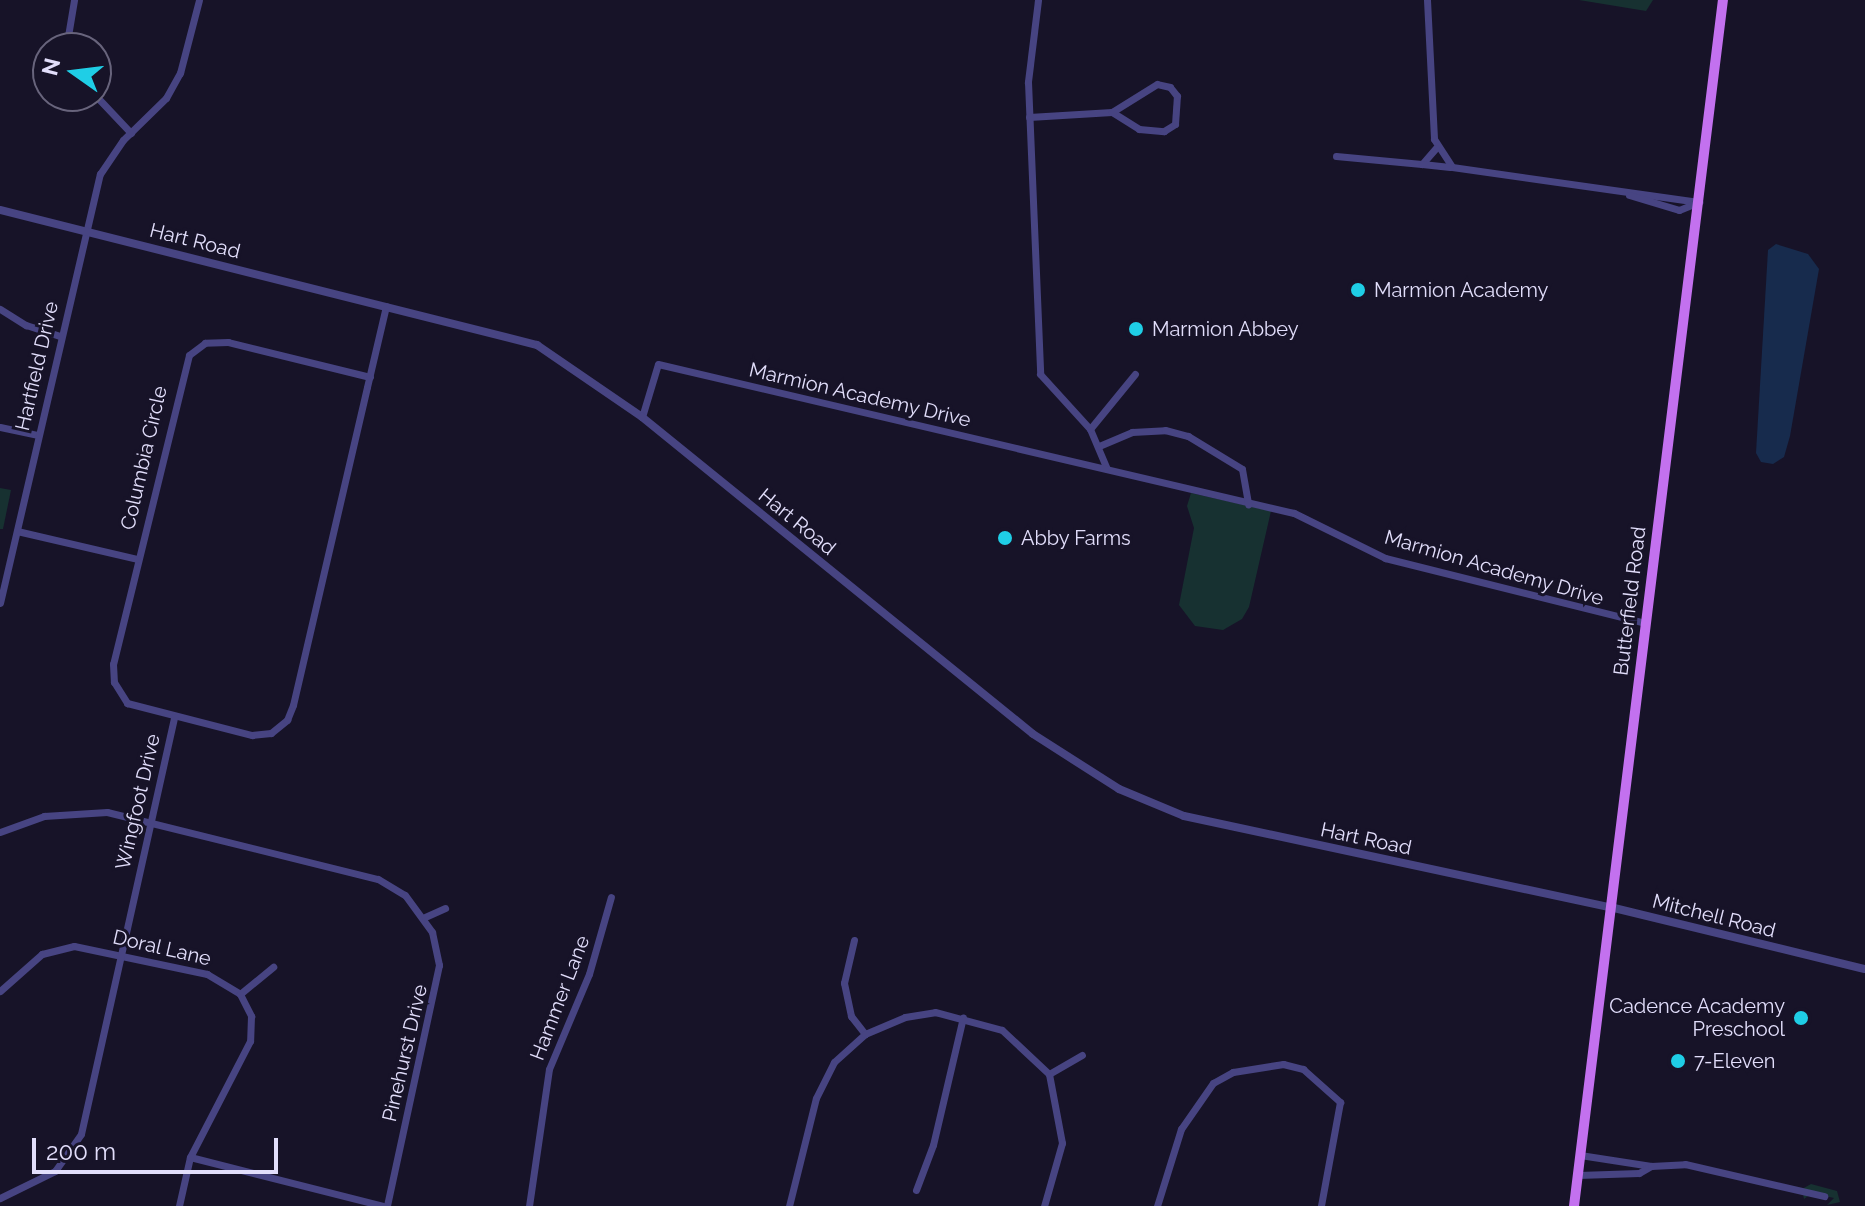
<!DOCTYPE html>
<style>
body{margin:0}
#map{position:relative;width:1865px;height:1206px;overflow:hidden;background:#171328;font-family:Raleway,sans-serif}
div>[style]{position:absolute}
.green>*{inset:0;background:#173131}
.water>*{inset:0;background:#172b4d}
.minor>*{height:7px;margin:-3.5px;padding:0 3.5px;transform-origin:3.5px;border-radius:3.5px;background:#474482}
.tertiary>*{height:8px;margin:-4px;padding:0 4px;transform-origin:4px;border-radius:4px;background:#474482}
.primary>*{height:10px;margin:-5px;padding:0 5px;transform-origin:5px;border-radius:5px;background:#c371ef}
.dots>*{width:22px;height:22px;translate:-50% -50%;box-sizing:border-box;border:4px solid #171328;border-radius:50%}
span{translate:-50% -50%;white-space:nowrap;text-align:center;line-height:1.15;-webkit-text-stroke:6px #171328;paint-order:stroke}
.street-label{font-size:20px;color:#e2defb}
.poi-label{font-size:20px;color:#e2defb}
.left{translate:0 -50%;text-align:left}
.right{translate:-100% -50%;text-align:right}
.north{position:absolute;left:32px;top:32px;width:80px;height:80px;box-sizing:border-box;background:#171328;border:2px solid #68647c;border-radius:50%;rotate:284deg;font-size:22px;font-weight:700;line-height:32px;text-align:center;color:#e2defb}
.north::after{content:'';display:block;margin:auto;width:28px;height:36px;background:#1fcee6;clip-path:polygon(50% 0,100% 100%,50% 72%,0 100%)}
.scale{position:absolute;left:32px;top:1138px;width:246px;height:36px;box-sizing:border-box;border:4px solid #e2defb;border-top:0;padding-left:10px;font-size:24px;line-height:28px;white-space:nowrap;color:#e2defb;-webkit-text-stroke:6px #171328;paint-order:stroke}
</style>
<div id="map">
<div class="green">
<i style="clip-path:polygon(1579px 0,1653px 0,1646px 11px)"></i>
<i style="clip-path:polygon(0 488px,11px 490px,3px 529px,0 529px)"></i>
<i style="clip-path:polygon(1191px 493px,1271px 511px,1249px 607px,1242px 619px,1223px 630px,1195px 626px,1179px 605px,1194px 528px,1187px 506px)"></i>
<i style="clip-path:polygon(1811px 1184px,1837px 1191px,1840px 1202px,1827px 1205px,1834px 1198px,1812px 1193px,1804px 1199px,1802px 1189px)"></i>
</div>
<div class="water">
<i style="clip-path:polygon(1776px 244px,1808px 254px,1819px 269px,1790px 436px,1784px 457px,1773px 464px,1761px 462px,1756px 453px,1768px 250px)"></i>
</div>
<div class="minor">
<i style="left:1038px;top:0;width:83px;rotate:97deg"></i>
<i style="left:1028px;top:82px;width:292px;rotate:87.6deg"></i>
<i style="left:1040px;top:374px;width:74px;rotate:47.7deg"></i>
<i style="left:1090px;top:429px;width:43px;rotate:67deg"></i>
<i style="left:1427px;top:0;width:139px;rotate:87.1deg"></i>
<i style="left:1434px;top:139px;width:33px;rotate:57deg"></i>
<i style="left:1452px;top:167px;width:249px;rotate:8.1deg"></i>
<i style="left:66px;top:48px;width:49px;rotate:-80.5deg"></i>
<i style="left:96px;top:96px;width:51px;rotate:46.6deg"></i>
<i style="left:1029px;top:117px;width:83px;rotate:-3.4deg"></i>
<i style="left:1112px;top:112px;width:32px;rotate:32deg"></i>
<i style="left:1139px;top:129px;width:25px;rotate:5deg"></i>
<i style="left:1164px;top:131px;width:13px;rotate:-32deg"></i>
<i style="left:1175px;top:124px;width:28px;rotate:-86deg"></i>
<i style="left:1177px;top:96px;width:11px;rotate:-128deg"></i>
<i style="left:1170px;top:87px;width:13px;rotate:-167deg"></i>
<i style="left:1157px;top:84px;width:53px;rotate:148.1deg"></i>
<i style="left:1336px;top:156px;width:86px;rotate:5.3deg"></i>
<i style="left:1422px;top:164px;width:21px;rotate:-49deg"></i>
<i style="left:1422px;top:164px;width:28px;rotate:6deg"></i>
<i style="left:1629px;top:195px;width:52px;rotate:16.7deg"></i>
<i style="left:1679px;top:210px;width:22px;rotate:-22deg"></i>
<i style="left:0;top:309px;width:31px;rotate:32deg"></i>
<i style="left:26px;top:325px;width:36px;rotate:18deg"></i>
<i style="left:370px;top:377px;width:146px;rotate:-166.2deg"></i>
<i style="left:228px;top:342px;width:23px;rotate:178deg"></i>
<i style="left:205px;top:343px;width:20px;rotate:143deg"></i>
<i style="left:189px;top:355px;width:318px;rotate:103.8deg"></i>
<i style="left:113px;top:664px;width:18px;rotate:87deg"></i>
<i style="left:114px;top:682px;width:25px;rotate:58deg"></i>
<i style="left:127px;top:703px;width:129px;rotate:14.4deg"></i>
<i style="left:252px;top:735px;width:19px;rotate:-6deg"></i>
<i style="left:271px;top:733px;width:21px;rotate:-39deg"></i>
<i style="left:287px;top:720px;width:16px;rotate:-68deg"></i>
<i style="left:293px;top:705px;width:326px;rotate:-76.9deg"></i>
<i style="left:367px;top:387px;width:83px;rotate:-76.8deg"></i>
<i style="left:642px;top:417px;width:55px;rotate:-73.2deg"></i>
<i style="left:658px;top:364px;width:653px;rotate:13.19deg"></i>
<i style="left:1294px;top:513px;width:102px;rotate:26.3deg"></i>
<i style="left:1385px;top:558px;width:269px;rotate:14deg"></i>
<i style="left:0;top:427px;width:39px;rotate:12deg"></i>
<i style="left:1090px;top:429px;width:71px;rotate:-50.7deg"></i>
<i style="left:1099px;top:446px;width:36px;rotate:-23deg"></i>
<i style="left:1132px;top:432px;width:33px;rotate:-3deg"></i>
<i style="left:1165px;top:430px;width:24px;rotate:15deg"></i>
<i style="left:1188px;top:436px;width:63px;rotate:31.4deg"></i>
<i style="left:1242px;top:469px;width:36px;rotate:80deg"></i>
<i style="left:17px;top:531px;width:123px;rotate:13.1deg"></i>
<i style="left:0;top:603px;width:441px;rotate:-76.9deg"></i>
<i style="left:100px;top:174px;width:41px;rotate:-55.9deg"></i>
<i style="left:123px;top:140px;width:60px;rotate:-44.3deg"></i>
<i style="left:166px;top:98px;width:29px;rotate:-61deg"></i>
<i style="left:180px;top:73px;width:75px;rotate:-75.4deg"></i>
<i style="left:0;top:832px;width:47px;rotate:-20deg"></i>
<i style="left:44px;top:816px;width:63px;rotate:-3.6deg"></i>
<i style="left:107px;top:812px;width:279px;rotate:13.9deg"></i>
<i style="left:378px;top:879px;width:31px;rotate:31deg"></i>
<i style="left:405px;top:895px;width:46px;rotate:53.9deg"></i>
<i style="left:432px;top:932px;width:34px;rotate:78deg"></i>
<i style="left:439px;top:965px;width:247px;rotate:102.2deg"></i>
<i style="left:425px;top:917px;width:22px;rotate:-24deg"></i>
<i style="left:854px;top:940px;width:44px;rotate:103.1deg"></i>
<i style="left:844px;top:983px;width:34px;rotate:78deg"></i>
<i style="left:851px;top:1016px;width:23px;rotate:52deg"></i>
<i style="left:0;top:991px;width:56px;rotate:-41.4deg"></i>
<i style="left:42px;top:954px;width:33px;rotate:-14deg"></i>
<i style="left:74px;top:946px;width:136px;rotate:11.9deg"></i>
<i style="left:207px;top:974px;width:39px;rotate:31deg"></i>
<i style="left:240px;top:994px;width:25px;rotate:63deg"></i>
<i style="left:251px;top:1016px;width:25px;rotate:92deg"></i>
<i style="left:250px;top:1041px;width:131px;rotate:117.3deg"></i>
<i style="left:190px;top:1157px;width:50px;rotate:102.7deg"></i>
<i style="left:240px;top:994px;width:43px;rotate:-39.3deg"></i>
<i style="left:1049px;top:1074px;width:38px;rotate:-30deg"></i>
<i style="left:1580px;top:1155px;width:72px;rotate:8.8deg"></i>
<i style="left:190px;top:1157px;width:199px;rotate:14.2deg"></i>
<i style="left:1578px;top:1175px;width:61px;rotate:-1.9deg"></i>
<i style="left:1639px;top:1173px;width:14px;rotate:-30deg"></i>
<i style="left:1651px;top:1166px;width:34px;rotate:-3deg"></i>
<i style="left:1685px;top:1164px;width:143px;rotate:13deg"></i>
<i style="left:916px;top:1190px;width:48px;rotate:-69.3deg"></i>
<i style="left:933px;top:1145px;width:131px;rotate:-76.8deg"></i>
<i style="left:0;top:1198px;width:61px;rotate:-26.1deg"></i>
<i style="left:55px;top:1171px;width:45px;rotate:-54.9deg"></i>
<i style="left:81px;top:1134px;width:427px;rotate:-77.4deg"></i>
<i style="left:529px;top:1206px;width:138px;rotate:-81.7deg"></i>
<i style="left:549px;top:1069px;width:103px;rotate:-67.2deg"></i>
<i style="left:589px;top:974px;width:80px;rotate:-74.1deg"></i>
<i style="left:789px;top:1206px;width:111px;rotate:-76deg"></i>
<i style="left:816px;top:1098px;width:40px;rotate:-63.4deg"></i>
<i style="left:834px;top:1062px;width:42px;rotate:-42.1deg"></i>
<i style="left:865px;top:1034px;width:43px;rotate:-23deg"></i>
<i style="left:905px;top:1017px;width:30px;rotate:-9deg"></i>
<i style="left:935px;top:1012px;width:69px;rotate:15deg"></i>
<i style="left:1002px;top:1030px;width:64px;rotate:43.1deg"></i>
<i style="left:1049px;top:1074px;width:70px;rotate:79.3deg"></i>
<i style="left:1062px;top:1143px;width:66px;rotate:105.9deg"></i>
<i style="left:1157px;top:1206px;width:81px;rotate:-72.7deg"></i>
<i style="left:1181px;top:1129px;width:56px;rotate:-55.2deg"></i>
<i style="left:1213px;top:1083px;width:23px;rotate:-29deg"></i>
<i style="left:1233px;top:1072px;width:51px;rotate:-9.1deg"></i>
<i style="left:1283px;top:1064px;width:21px;rotate:14deg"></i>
<i style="left:1303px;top:1069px;width:50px;rotate:41.7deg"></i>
<i style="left:1340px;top:1102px;width:106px;rotate:100.4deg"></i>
</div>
<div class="tertiary">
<i style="left:0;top:210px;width:554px;rotate:14.11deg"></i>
<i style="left:537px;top:345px;width:127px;rotate:34.4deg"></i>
<i style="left:642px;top:417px;width:503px;rotate:39.03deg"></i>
<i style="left:1033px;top:734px;width:102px;rotate:32.6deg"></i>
<i style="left:1119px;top:789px;width:70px;rotate:22.6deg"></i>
<i style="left:1184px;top:816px;width:436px;rotate:12.1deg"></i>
<i style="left:1610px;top:907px;width:262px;rotate:13.7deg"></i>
</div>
<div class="primary">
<i style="left:1574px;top:1206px;width:1215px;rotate:-82.96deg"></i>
</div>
<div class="dots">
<i style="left:1358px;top:290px;background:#1fcee6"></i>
<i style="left:1136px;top:329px;background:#1fcee6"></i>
<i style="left:1005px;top:538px;background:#1fcee6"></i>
<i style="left:1801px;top:1018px;background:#1fcee6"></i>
<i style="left:1678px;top:1061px;background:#1fcee6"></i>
</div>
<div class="street-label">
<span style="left:195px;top:241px;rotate:14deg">Hart Road</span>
<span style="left:37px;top:366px;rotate:-77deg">Hartfield Drive</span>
<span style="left:860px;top:395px;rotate:13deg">Marmion Academy Drive</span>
<span style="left:144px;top:458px;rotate:-77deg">Columbia Circle</span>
<span style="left:797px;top:522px;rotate:39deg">Hart Road</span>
<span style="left:1494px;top:568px;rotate:16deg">Marmion Academy Drive</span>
<span style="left:1630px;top:601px;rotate:-83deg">Butterfield Road</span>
<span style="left:138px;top:802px;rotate:-77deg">Wingfoot Drive</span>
<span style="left:1366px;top:839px;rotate:12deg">Hart Road</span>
<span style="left:1714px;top:916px;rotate:14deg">Mitchell Road</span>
<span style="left:162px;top:948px;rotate:13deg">Doral Lane</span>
<span style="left:560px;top:998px;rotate:-69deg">Hammer Lane</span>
<span style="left:405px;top:1053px;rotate:-77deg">Pinehurst Drive</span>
</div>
<div class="poi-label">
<span class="left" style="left:1374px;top:290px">Marmion Academy</span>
<span class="left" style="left:1152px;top:329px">Marmion Abbey</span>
<span class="left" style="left:1021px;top:538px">Abby Farms</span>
<span class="right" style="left:1785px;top:1018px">Cadence Academy<br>Preschool</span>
<span class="left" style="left:1694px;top:1061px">7-Eleven</span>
</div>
<div class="north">N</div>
<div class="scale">200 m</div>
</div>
